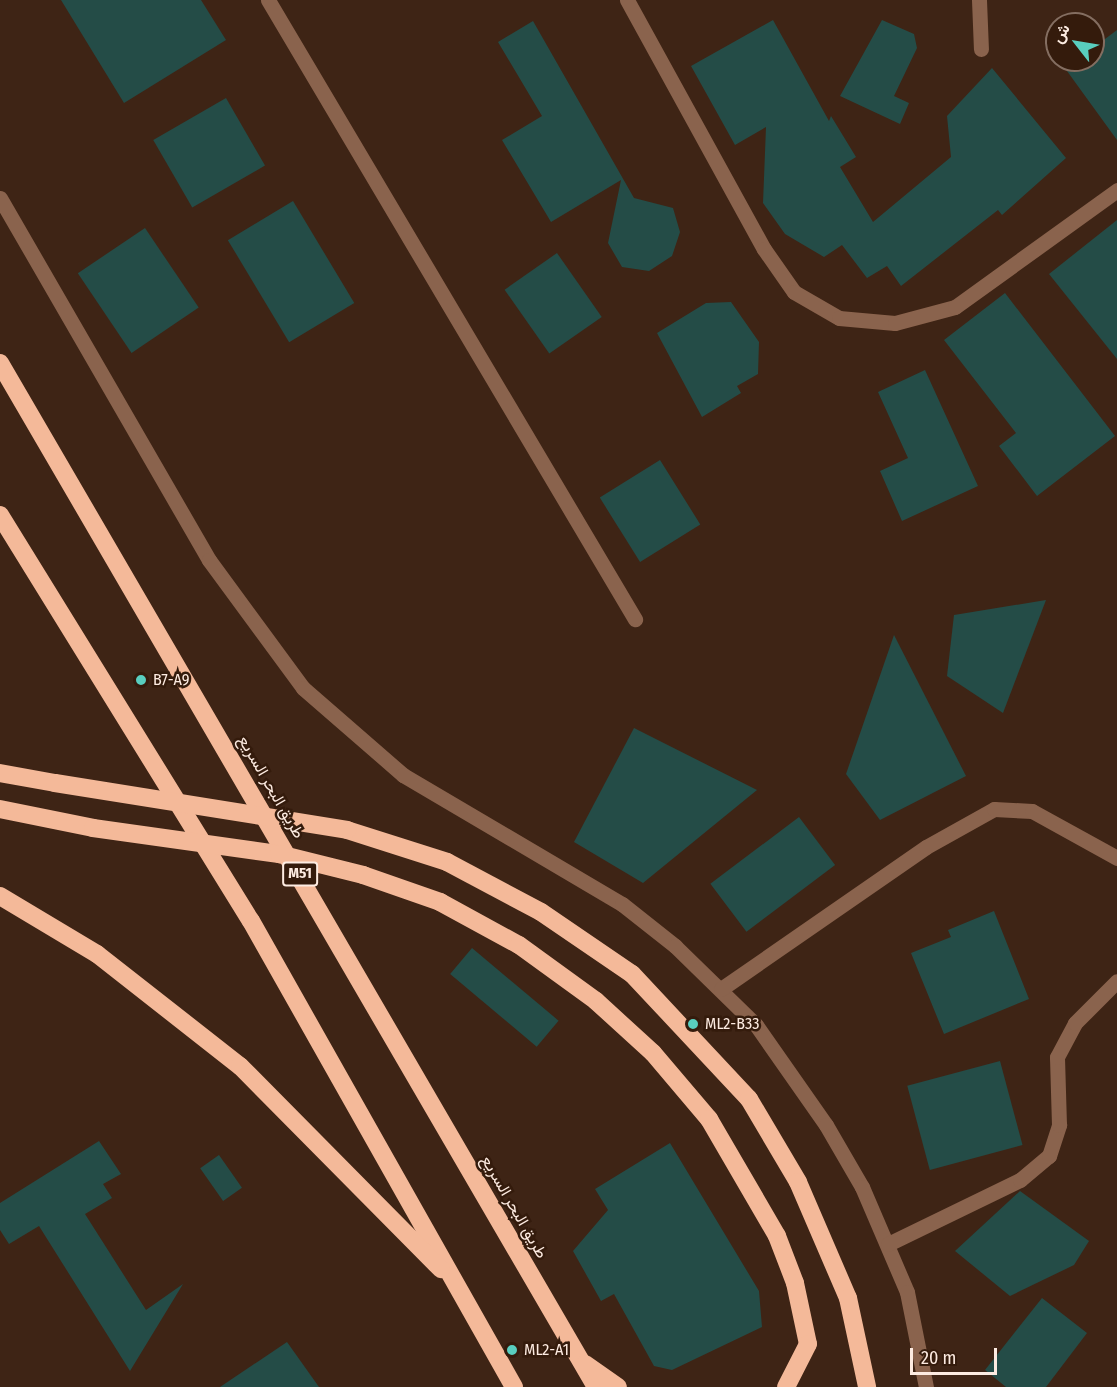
<!DOCTYPE html>
<meta charset="utf-8">
<style>
body{margin:0}
#map{position:relative;width:1117px;height:1387px;overflow:hidden;background:#3e2415;font-family:"Fira Sans Condensed",Vazirmatn,sans-serif}
div>[style]{position:absolute}
.building>*{inset:0;background:#244c47;transform-origin:0 0}
.minor>*{height:15px;margin:-7.5px;padding:0 7.5px;transform-origin:7.5px;border-radius:7.5px;background:#8a634d}
.highway>*{height:18px;margin:-9px;padding:0 9px;transform-origin:9px;border-radius:9px;background:#f4b999}
.highway-bridge>*{height:18px;margin:-9px;padding:0 9px;transform-origin:9px;border-radius:9px;background:#f4b999}
.dots>*{width:16px;height:16px;translate:-50% -50%;box-sizing:border-box;border:3px solid #341b0c;border-radius:50%}
span{translate:-50% -50%;white-space:nowrap;text-align:center;line-height:1.15;-webkit-text-stroke:5px #341b0c;paint-order:stroke}
.shield-label span{padding:2px 4px;background:#341b0c;border:2px solid;border-radius:4px;-webkit-text-stroke-width:0}
.shield-label{font-size:15px;color:#fdebe1;font-weight:700}
.poi-label{font-size:16px;color:#fdebe1}
.left{translate:0 -50%;text-align:left}
.street-label{font-size:16px;color:#fdebe1}
.north{position:absolute;left:1045px;top:12px;width:60px;height:60px;box-sizing:border-box;background:#341b0c;border:2px solid #846e61;border-radius:50%;rotate:301deg;font-size:16px;font-weight:700;line-height:24px;text-align:center;color:#fdebe1}
.north::after{content:'';display:block;margin:auto;width:21px;height:27px;background:#59cebf;clip-path:polygon(50% 0,100% 100%,50% 72%,0 100%)}
.scale{position:absolute;left:910px;top:1348px;width:87px;height:27px;box-sizing:border-box;border:3px solid #fdebe1;border-top:0;padding-left:8px;font-size:18px;line-height:21px;white-space:nowrap;color:#fdebe1;-webkit-text-stroke:4px #341b0c;paint-order:stroke}
</style>
<div id="map">
<div class="building">
<i style="clip-path:polygon(61px 0,201px 0,226px 40px,124px 103px)"></i>
<i style="clip-path:polygon(773px 20px,829px 121px,831px 116px,856px 157px,840px 167px,873px 222px,951px 157px,947px 116px,992px 68px,1066px 158px,1002px 215px,998px 210px,901px 286px,887px 266px,867px 278px,842px 245px,824px 257px,785px 234px,763px 203px,766px 127px,735px 145px,691px 66px)"></i>
<i style="clip-path:polygon(882px 20px,914px 34px,917px 48px,894px 96px,909px 103px,900px 124px,840px 96px)"></i>
<i style="clip-path:polygon(533px 21px,634px 198px,673px 208px,680px 232px,672px 256px,649px 271px,622px 267px,608px 243px,621px 180px,551px 222px,502px 140px,542px 116px,498px 42px)"></i>
<i style="clip-path:polygon(1117px 30px,1117px 140px,1059px 60px,1093px 60px,1093px 48px)"></i>
<i style="left:226px;top:98px;width:78px;height:84px;rotate:60deg"></i>
<i style="left:293px;top:201px;width:119px;height:76px;rotate:59deg"></i>
<i style="clip-path:polygon(1117px 220px,1117px 359px,1049px 274px)"></i>
<i style="left:145px;top:228px;width:96px;height:81px;rotate:56deg"></i>
<i style="left:557px;top:253px;width:78px;height:64px;rotate:55deg"></i>
<i style="clip-path:polygon(1005px 293px,1115px 436px,1037px 496px,999px 446px,1016px 433px,944px 340px)"></i>
<i style="clip-path:polygon(731px 302px,759px 342px,758px 374px,737px 386px,741px 393px,702px 417px,657px 333px,706px 303px)"></i>
<i style="clip-path:polygon(925px 370px,978px 486px,902px 521px,880px 471px,908px 458px,878px 392px)"></i>
<i style="left:660px;top:460px;width:76px;height:71px;rotate:58deg"></i>
<i style="clip-path:polygon(1046px 600px,1003px 713px,947px 676px,954px 615px)"></i>
<i style="clip-path:polygon(894px 635px,966px 776px,880px 820px,846px 774px)"></i>
<i style="clip-path:polygon(634px 728px,757px 790px,643px 883px,574px 842px)"></i>
<i style="left:799px;top:817px;width:60px;height:111px;rotate:53deg"></i>
<i style="clip-path:polygon(994px 911px,1029px 999px,944px 1034px,911px 953px,951px 937px,948px 930px)"></i>
<i style="left:472px;top:948px;width:113px;height:34px;rotate:40deg"></i>
<i style="left:1000px;top:1061px;width:87px;height:96px;rotate:75deg"></i>
<i style="clip-path:polygon(99px 1141px,121px 1174px,103px 1184px,112px 1198px,85px 1214px,146px 1310px,183px 1284px,130px 1371px,39px 1226px,9px 1244px,0 1230px,0 1203px)"></i>
<i style="clip-path:polygon(670px 1143px,759px 1291px,762px 1327px,672px 1370px,654px 1366px,614px 1294px,601px 1301px,573px 1251px,608px 1210px,595px 1189px)"></i>
<i style="left:219px;top:1155px;width:40px;height:23px;rotate:55deg"></i>
<i style="clip-path:polygon(1020px 1191px,1089px 1241px,1074px 1265px,1010px 1296px,955px 1251px)"></i>
<i style="clip-path:polygon(1042px 1298px,1087px 1333px,1046px 1387px,1006px 1387px,985px 1370px)"></i>
<i style="clip-path:polygon(287px 1342px,319px 1387px,220px 1387px)"></i>
</div>
<div class="minor">
<i style="left:268px;top:0;width:720px;rotate:59.34deg"></i>
<i style="left:627px;top:0;width:284px;rotate:61.2deg"></i>
<i style="left:764px;top:249px;width:52px;rotate:55.1deg"></i>
<i style="left:794px;top:292px;width:52px;rotate:30deg"></i>
<i style="left:839px;top:318px;width:56px;rotate:5.1deg"></i>
<i style="left:895px;top:323px;width:62px;rotate:-14.9deg"></i>
<i style="left:955px;top:307px;width:200px;rotate:-35.8deg"></i>
<i style="left:979px;top:0;width:49px;rotate:87.7deg"></i>
<i style="left:0;top:198px;width:418px;rotate:60deg"></i>
<i style="left:209px;top:560px;width:159px;rotate:53.7deg"></i>
<i style="left:303px;top:688px;width:133px;rotate:41deg"></i>
<i style="left:403px;top:775px;width:254px;rotate:30.5deg"></i>
<i style="left:622px;top:904px;width:68px;rotate:38.4deg"></i>
<i style="left:675px;top:946px;width:113px;rotate:44.3deg"></i>
<i style="left:756px;top:1025px;width:122px;rotate:55deg"></i>
<i style="left:826px;top:1125px;width:72px;rotate:59.9deg"></i>
<i style="left:862px;top:1187px;width:114px;rotate:66.8deg"></i>
<i style="left:907px;top:1292px;width:97px;rotate:78.7deg"></i>
<i style="left:721px;top:989px;width:249px;rotate:-34.7deg"></i>
<i style="left:926px;top:847px;width:78px;rotate:-29.2deg"></i>
<i style="left:994px;top:809px;width:38px;rotate:3deg"></i>
<i style="left:1032px;top:811px;width:97px;rotate:28.9deg"></i>
<i style="left:888px;top:1244px;width:147px;rotate:-25.9deg"></i>
<i style="left:1020px;top:1180px;width:38px;rotate:-40deg"></i>
<i style="left:1049px;top:1156px;width:33px;rotate:-72deg"></i>
<i style="left:1059px;top:1125px;width:68px;rotate:-91.7deg"></i>
<i style="left:1057px;top:1057px;width:38px;rotate:-62deg"></i>
<i style="left:1075px;top:1023px;width:59px;rotate:-45deg"></i>
</div>
<div class="highway">
<i style="left:0;top:363px;width:1185px;rotate:59.8deg"></i>
<i style="left:0;top:515px;width:477px;rotate:58.3deg"></i>
<i style="left:251px;top:921px;width:535px;rotate:60.56deg"></i>
<i style="left:0;top:773px;width:56px;rotate:10.3deg"></i>
<i style="left:0;top:809px;width:95px;rotate:11.5deg"></i>
<i style="left:347px;top:830px;width:105px;rotate:17.7deg"></i>
<i style="left:447px;top:862px;width:106px;rotate:28deg"></i>
<i style="left:541px;top:912px;width:110px;rotate:34.3deg"></i>
<i style="left:632px;top:974px;width:171px;rotate:46.9deg"></i>
<i style="left:749px;top:1099px;width:96px;rotate:59.4deg"></i>
<i style="left:798px;top:1182px;width:126px;rotate:66.7deg"></i>
<i style="left:848px;top:1298px;width:91px;rotate:77.9deg"></i>
<i style="left:363px;top:875px;width:82px;rotate:19.3deg"></i>
<i style="left:440px;top:902px;width:90px;rotate:28.6deg"></i>
<i style="left:519px;top:945px;width:95px;rotate:36deg"></i>
<i style="left:596px;top:1001px;width:77px;rotate:42.4deg"></i>
<i style="left:653px;top:1053px;width:87px;rotate:49.7deg"></i>
<i style="left:709px;top:1119px;width:135px;rotate:59.8deg"></i>
<i style="left:777px;top:1236px;width:50px;rotate:69deg"></i>
<i style="left:795px;top:1283px;width:62px;rotate:78deg"></i>
<i style="left:808px;top:1344px;width:48px;rotate:117.1deg"></i>
<i style="left:0;top:896px;width:113px;rotate:30.9deg"></i>
<i style="left:97px;top:954px;width:182px;rotate:38.1deg"></i>
<i style="left:240px;top:1066px;width:286px;rotate:45.3deg"></i>
<i style="left:585px;top:1364px;width:40px;rotate:34.9deg"></i>
</div>
<div class="highway-bridge">
<i style="left:55px;top:783px;width:296px;rotate:9.1deg"></i>
<i style="left:93px;top:828px;width:188px;rotate:8deg"></i>
<i style="left:279px;top:854px;width:87px;rotate:14deg"></i>
</div>
<div class="dots">
<i style="left:141px;top:680px;background:#59cebf"></i>
<i style="left:693px;top:1024px;background:#59cebf"></i>
<i style="left:512px;top:1350px;background:#59cebf"></i>
</div>
<div class="shield-label">
<span style="left:300px;top:874px">M51</span>
</div>
<div class="poi-label">
<span class="left" style="left:153px;top:680px">B7-A9</span>
<span class="left" style="left:705px;top:1024px">ML2-B33</span>
<span class="left" style="left:524px;top:1350px">ML2-A1</span>
</div>
<div class="street-label">
<span style="left:271px;top:787px;rotate:60deg">طريق البحر السريع</span>
<span style="left:514px;top:1207px;rotate:60deg">طريق البحر السريع</span>
</div>
<div class="north">ش</div>
<div class="scale">20 m</div>
</div>
